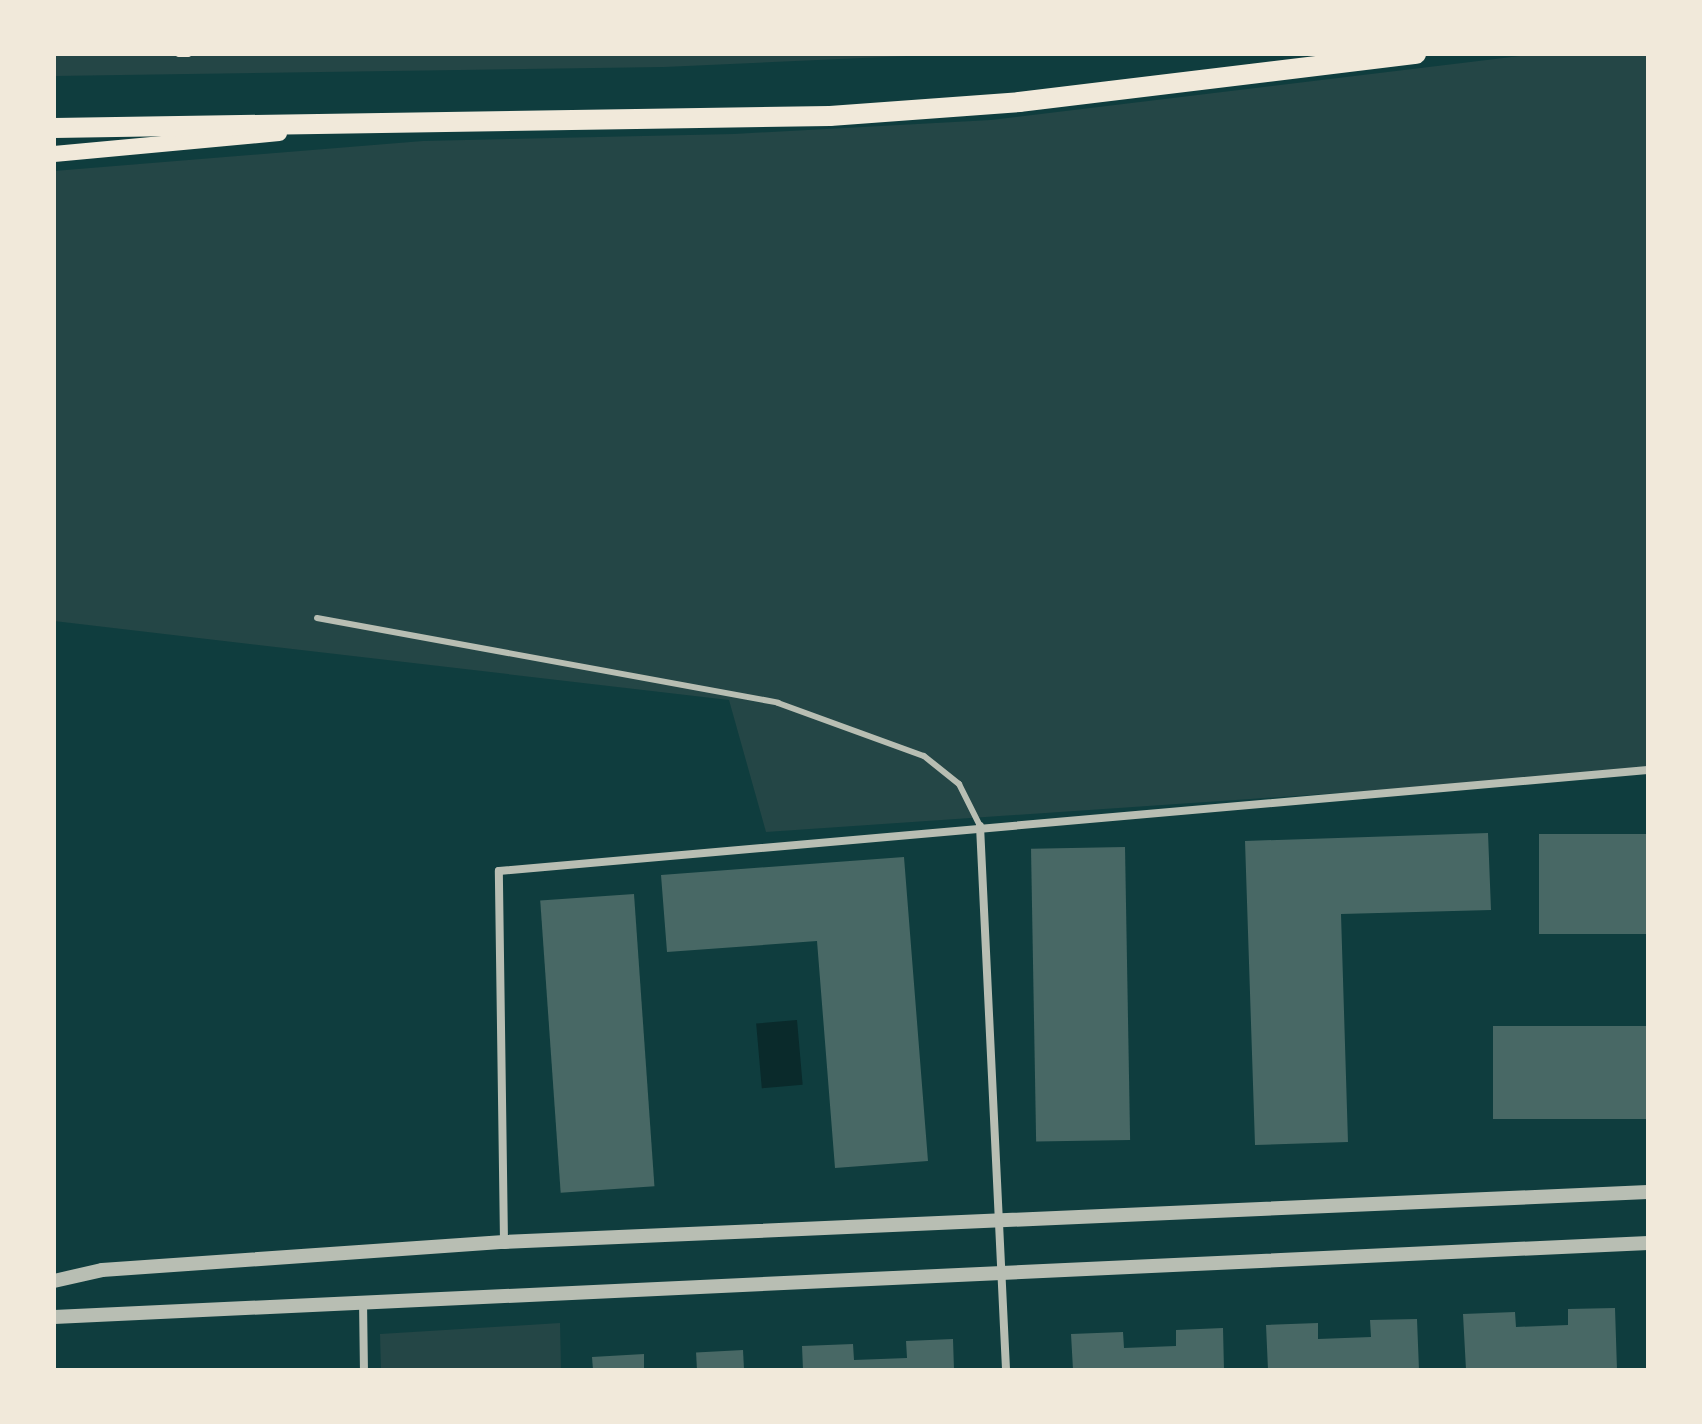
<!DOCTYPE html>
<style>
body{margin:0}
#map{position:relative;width:1702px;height:1424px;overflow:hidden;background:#0f3d3e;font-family:Manrope,sans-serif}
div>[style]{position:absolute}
.green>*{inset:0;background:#244646}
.water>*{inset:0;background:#0a2a2b;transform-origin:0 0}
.building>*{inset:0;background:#486865;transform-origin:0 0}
.path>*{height:5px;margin:-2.5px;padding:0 2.5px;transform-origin:2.5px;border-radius:2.5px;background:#f1e9da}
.service>*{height:6px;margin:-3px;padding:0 3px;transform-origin:3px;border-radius:3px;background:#b8beb3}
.minor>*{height:8px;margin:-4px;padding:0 4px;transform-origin:4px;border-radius:4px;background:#b8beb3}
.tertiary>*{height:14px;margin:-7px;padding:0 7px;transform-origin:7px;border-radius:7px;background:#b8beb3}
.secondary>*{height:16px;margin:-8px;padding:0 8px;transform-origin:8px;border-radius:8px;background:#f1e9da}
.primary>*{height:20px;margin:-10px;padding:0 10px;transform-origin:10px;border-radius:10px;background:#f1e9da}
span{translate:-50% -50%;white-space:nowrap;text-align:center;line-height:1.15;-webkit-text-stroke:6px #f1e9da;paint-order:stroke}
.frame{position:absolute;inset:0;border:56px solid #f1e9da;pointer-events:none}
</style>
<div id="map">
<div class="green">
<i style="clip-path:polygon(54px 54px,952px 54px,664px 67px,54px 76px)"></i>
<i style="clip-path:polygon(1537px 54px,1648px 54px,1648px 772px,766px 832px,729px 700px,54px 621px,54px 171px,423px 141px,734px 134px,991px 120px)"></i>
<i style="clip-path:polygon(560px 1323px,561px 1370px,381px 1370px,380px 1334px)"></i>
</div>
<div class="water">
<i style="left:797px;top:1020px;width:65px;height:41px;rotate:85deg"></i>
</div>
<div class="building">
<i style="clip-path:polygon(1488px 833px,1491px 910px,1341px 914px,1348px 1142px,1255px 1145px,1245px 841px)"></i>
<i style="left:1648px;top:834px;width:100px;height:109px;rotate:90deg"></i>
<i style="left:1125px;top:847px;width:293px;height:94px;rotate:89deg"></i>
<i style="clip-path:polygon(904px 857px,928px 1161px,835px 1168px,817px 941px,667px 952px,661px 875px)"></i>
<i style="left:634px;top:894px;width:293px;height:94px;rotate:86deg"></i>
<i style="left:1648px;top:1026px;width:93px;height:155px;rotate:90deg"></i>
<i style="clip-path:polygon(1615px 1308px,1617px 1370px,1466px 1370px,1463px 1314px,1515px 1312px,1516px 1327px,1568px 1325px,1568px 1309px)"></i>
<i style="clip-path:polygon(1417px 1319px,1419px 1370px,1268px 1370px,1266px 1325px,1318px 1323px,1318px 1339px,1371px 1337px,1370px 1320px)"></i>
<i style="clip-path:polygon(1223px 1328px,1224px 1370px,1073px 1370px,1071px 1334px,1123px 1332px,1124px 1348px,1176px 1346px,1176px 1330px)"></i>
<i style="clip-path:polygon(953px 1339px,954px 1370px,803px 1370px,802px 1346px,853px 1344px,854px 1360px,907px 1358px,906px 1341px)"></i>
<i style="left:743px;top:1350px;width:20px;height:47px;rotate:87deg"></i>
<i style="clip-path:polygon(644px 1354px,644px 1370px,593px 1370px,592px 1357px)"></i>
</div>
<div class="path">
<i style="left:178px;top:54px;width:10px"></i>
</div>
<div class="service">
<i style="left:317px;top:618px;width:469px;rotate:10.4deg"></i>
<i style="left:778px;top:703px;width:155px;rotate:20deg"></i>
<i style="left:924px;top:756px;width:45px;rotate:38.7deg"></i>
<i style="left:959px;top:784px;width:47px;rotate:63.4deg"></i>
</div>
<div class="minor">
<i style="left:980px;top:826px;width:545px;rotate:87.26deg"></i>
<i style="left:504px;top:1242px;width:371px;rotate:-90.8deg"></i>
<i style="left:499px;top:871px;width:1153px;rotate:-5.02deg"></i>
<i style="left:363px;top:1301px;width:69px;rotate:89.2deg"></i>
</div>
<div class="tertiary">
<i style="left:54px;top:1281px;width:49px;rotate:-12.9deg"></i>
<i style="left:102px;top:1270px;width:403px;rotate:-4deg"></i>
<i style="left:504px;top:1242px;width:1145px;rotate:-2.5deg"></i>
<i style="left:54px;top:1317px;width:1596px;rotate:-2.66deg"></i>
</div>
<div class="secondary">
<i style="left:54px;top:154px;width:226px;rotate:-5.3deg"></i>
</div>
<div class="primary">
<i style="left:54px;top:128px;width:776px;rotate:-0.89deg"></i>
<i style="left:830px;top:116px;width:190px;rotate:-4.2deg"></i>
<i style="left:1019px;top:102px;width:400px;rotate:-6.9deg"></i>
</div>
<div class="frame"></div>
</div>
